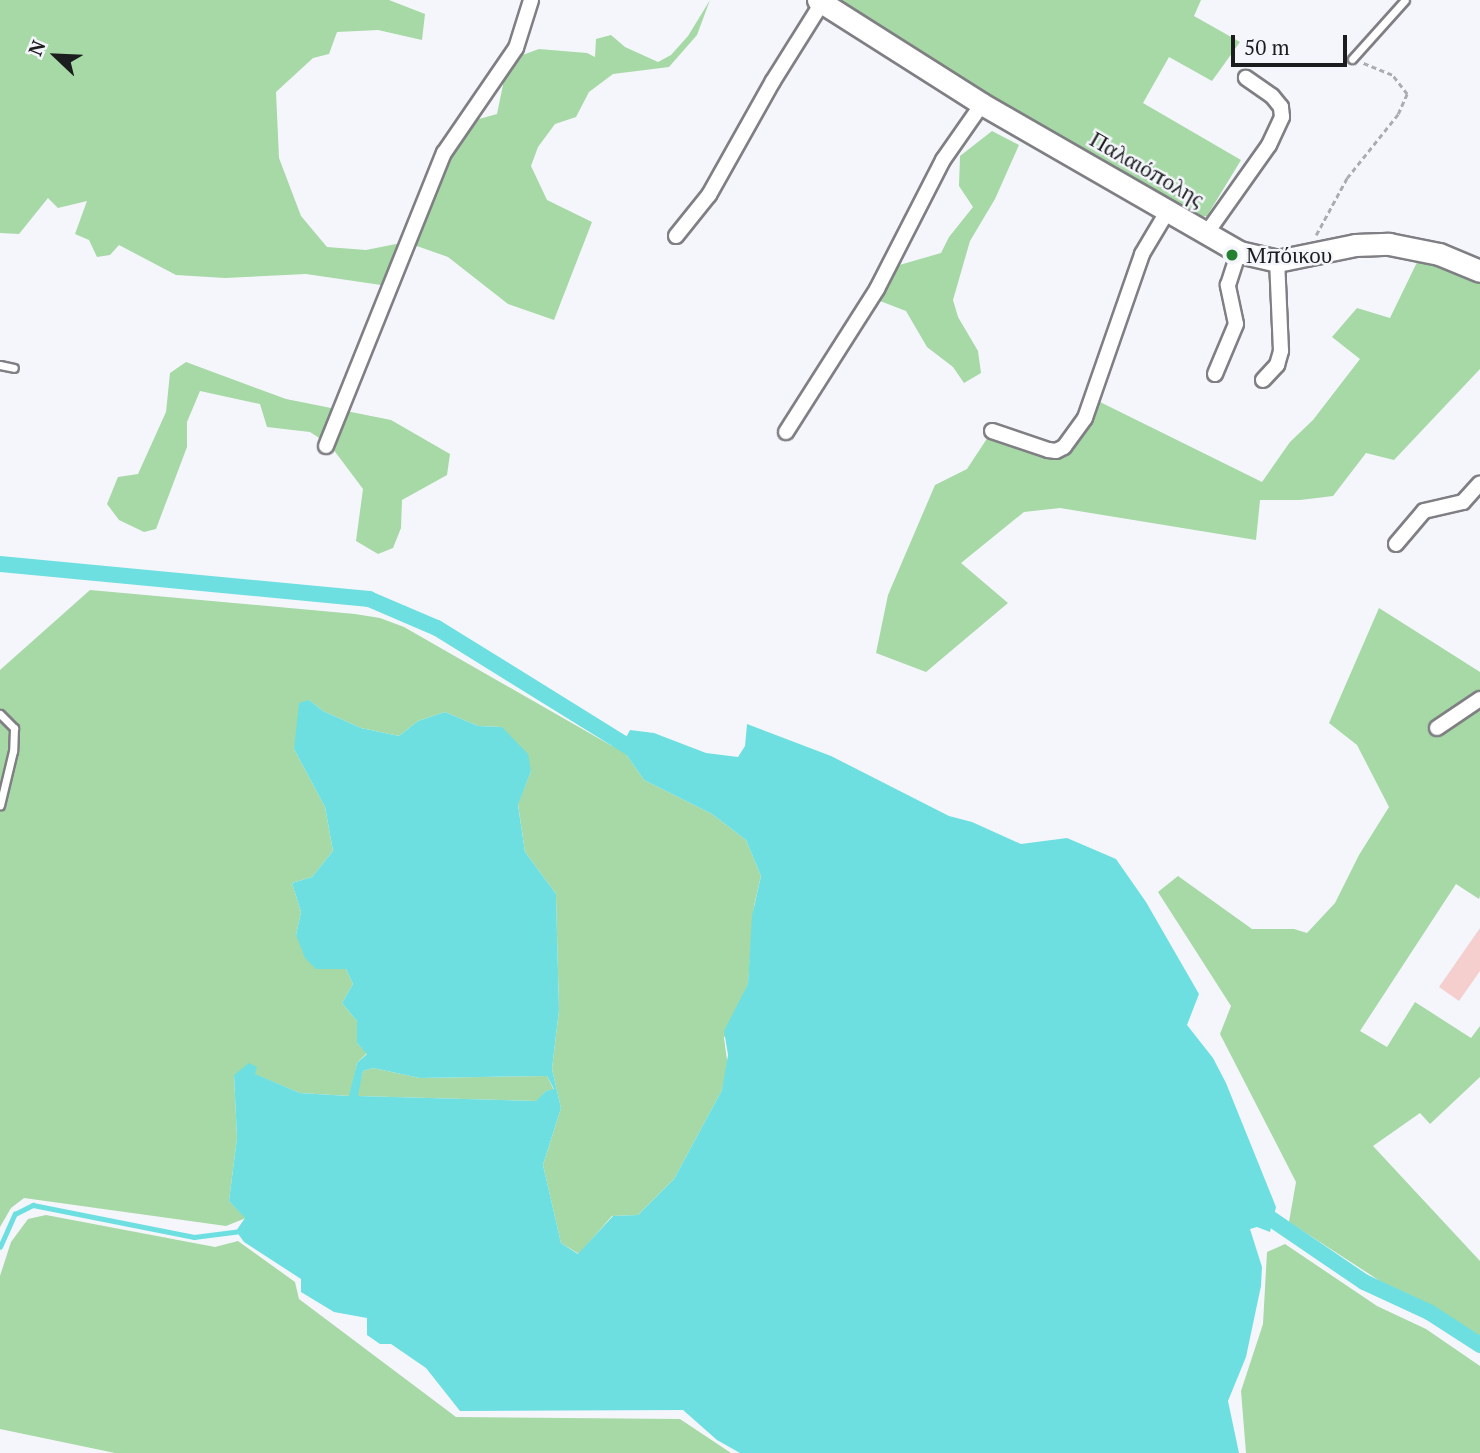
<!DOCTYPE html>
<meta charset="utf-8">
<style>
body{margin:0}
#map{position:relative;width:1480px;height:1453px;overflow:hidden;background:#f5f6fc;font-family:"PT Serif",serif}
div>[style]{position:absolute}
.green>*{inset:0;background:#a6d9a5}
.water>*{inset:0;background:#6ddfe1}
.stream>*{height:4.5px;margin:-2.25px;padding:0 2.25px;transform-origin:2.25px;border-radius:2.25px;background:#6ddfe1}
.canal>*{height:16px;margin:-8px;padding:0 8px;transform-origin:8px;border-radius:8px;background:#6ddfe1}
.building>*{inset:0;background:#f4cfcd}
.path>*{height:2.5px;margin-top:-1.25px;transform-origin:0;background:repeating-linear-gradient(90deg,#abacb0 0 5px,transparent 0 8.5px)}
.roads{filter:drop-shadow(2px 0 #7f7f84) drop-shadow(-2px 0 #7f7f84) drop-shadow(0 2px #7f7f84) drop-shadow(0 -2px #7f7f84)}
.service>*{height:7px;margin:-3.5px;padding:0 3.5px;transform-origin:3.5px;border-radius:3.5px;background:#fff}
.minor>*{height:14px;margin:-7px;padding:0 7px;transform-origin:7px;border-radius:7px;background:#fff}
.secondary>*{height:21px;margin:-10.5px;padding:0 10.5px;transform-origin:10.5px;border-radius:10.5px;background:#fff}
.dots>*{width:19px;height:19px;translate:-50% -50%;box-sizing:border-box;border:4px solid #f5f6fc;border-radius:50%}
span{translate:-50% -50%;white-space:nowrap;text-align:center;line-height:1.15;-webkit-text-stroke:5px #f5f6fc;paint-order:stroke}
.street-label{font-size:23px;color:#1c1d1f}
.poi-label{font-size:23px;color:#1c1d1f}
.left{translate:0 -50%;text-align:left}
.north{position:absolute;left:21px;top:21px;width:70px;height:70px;-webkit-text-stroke:5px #f5f6fc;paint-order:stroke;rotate:293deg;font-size:19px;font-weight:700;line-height:28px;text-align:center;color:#1c1d1f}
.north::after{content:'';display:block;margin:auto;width:24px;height:32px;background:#1c1d1f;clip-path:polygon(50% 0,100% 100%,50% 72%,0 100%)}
.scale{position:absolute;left:1231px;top:35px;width:116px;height:32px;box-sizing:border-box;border:4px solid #1c1d1f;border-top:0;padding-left:9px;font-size:21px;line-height:24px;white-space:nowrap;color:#1c1d1f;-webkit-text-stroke:5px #f5f6fc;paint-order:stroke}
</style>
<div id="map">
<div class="green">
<i style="clip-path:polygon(0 0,389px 0,425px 14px,422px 40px,378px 30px,337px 32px,329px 54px,313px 58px,276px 92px,279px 158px,301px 216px,327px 247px,366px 250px,401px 243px,462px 134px,479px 119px,497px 114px,505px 75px,517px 57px,539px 49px,587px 53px,595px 57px,596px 39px,611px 35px,625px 47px,658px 62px,671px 55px,688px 36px,710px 0,697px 35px,669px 67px,613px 74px,589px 92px,576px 117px,555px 124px,538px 147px,531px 166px,547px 200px,592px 222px,554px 320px,508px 304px,448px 257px,414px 245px,388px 286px,306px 274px,225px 278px,176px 275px,119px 245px,110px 255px,97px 257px,89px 240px,75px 234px,87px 201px,58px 208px,48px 198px,19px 234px,0 233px)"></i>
<i style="clip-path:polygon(834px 0,1201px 0,1194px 16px,1240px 42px,1212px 81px,1169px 57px,1143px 103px,1241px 160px,1207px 216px,1200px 217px,1022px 118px)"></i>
<i style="clip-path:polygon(992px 131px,1019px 145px,995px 199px,970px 241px,953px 300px,958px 317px,978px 351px,981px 373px,964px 383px,953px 367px,927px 347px,906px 311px,880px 301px,896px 266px,941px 253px,949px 237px,973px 207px,959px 186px,960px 156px)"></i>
<i style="clip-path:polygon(1421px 254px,1480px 280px,1480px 369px,1394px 460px,1366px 453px,1333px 496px,1300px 500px,1260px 500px,1256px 540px,1060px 508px,1024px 512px,961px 563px,1008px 603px,926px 672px,876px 653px,888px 595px,935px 485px,967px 469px,988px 437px,1054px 457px,1098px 401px,1262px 482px,1290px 442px,1313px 420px,1360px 359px,1332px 337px,1357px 308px,1390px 318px)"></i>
<i style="clip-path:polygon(186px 362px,286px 399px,391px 420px,450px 454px,447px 475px,402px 500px,401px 528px,393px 548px,378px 554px,356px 541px,363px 489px,330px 445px,310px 432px,267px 427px,260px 404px,200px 391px,187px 422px,187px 447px,156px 529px,144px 532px,119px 520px,107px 504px,118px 477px,138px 474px,166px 412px,170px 373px)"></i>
<i style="clip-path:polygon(90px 590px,355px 614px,380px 618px,404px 627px,612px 746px,621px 747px,644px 780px,712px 814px,746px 840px,761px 876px,754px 906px,748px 984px,724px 1038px,728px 1067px,722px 1090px,674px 1179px,638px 1215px,612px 1216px,579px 1254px,561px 1243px,543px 1165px,561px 1108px,552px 1069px,559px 1010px,556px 894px,525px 852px,518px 804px,531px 771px,502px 727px,478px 726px,445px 712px,418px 721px,399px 736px,361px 728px,323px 711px,309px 700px,294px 749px,325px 807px,333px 851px,312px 877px,292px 883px,301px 912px,296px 935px,329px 968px,346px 969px,353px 984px,342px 1003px,357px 1021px,357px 1043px,367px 1053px,357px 1063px,350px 1096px,300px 1093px,254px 1074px,234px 1075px,237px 1138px,229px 1201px,246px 1218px,226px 1226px,24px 1198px,11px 1208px,0 1227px,0 670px)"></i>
<i style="clip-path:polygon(1379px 608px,1480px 672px,1480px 896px,1479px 899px,1456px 884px,1360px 1031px,1387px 1047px,1415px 1002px,1471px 1038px,1480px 1026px,1480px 1077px,1430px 1124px,1420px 1113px,1373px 1146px,1480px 1261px,1480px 1339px,1431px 1305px,1380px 1281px,1289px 1222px,1296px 1182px,1220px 1034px,1231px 1006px,1158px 892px,1178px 876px,1252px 929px,1294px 929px,1307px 933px,1335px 903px,1359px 855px,1389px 807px,1357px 745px,1329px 723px)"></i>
<i style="clip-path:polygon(373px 1068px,420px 1078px,547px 1076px,554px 1090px,546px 1091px,537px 1101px,357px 1096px,363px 1071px)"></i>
<i style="clip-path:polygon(46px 1215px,215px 1247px,238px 1241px,295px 1282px,299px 1299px,456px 1417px,680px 1419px,731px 1453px,115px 1453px,0 1429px,0 1276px,11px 1242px,28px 1219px)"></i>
<i style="clip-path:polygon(1285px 1244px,1377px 1306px,1426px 1329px,1480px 1366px,1480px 1453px,1246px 1453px,1241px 1391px,1263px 1324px,1267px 1252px)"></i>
</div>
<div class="water">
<i style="clip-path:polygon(evenodd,309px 700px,323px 711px,361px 728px,399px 736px,418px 721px,445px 712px,478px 726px,502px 727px,528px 754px,531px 771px,518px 805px,525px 852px,556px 894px,559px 1010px,552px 1069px,561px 1108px,543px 1165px,561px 1243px,578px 1254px,613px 1216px,638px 1215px,674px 1179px,722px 1090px,728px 1055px,724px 1031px,748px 984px,752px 916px,761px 876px,746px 840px,712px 814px,644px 780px,621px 747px,630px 730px,654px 733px,706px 753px,738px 757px,745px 746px,747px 724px,831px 756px,949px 816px,972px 822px,1021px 844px,1067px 838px,1116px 859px,1146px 902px,1199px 994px,1187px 1025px,1213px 1058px,1226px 1083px,1276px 1207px,1270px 1232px,1257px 1227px,1250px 1229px,1262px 1267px,1261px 1286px,1246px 1357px,1228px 1401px,1239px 1453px,740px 1453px,717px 1440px,683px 1410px,460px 1411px,426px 1368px,391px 1344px,380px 1344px,367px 1335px,367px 1318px,334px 1312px,301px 1292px,301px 1279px,244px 1242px,236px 1231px,245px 1218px,229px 1201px,237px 1138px,234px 1075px,249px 1063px,257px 1067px,255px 1074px,300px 1093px,349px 1096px,357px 1063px,367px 1054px,357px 1043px,357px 1021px,342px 1003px,353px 984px,346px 969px,316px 969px,305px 958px,296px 935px,301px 912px,292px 883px,312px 877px,333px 851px,325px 807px,294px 749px,299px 703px,309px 700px,373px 1068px,420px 1078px,547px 1076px,554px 1089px,546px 1091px,536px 1101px,358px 1096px,363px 1071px,373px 1068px)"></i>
</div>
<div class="stream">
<i style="left:0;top:1247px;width:36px;rotate:-66deg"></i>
<i style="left:15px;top:1214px;width:20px;rotate:-27deg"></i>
<i style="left:33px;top:1205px;width:164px;rotate:11.2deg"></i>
<i style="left:194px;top:1237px;width:47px;rotate:-7.3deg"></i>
</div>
<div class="canal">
<i style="left:0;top:564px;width:371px;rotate:5.4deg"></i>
<i style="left:369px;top:599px;width:74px;rotate:23.1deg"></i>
<i style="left:437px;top:628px;width:239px;rotate:31.8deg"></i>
<i style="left:1258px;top:1210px;width:128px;rotate:34.2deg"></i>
<i style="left:1364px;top:1282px;width:72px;rotate:24.8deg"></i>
<i style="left:1429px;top:1312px;width:61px;rotate:32.9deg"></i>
</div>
<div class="building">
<i style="clip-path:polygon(1480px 928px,1480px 971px,1459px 1001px,1439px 987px)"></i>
</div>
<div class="path">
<i style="left:1316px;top:235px;width:65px;rotate:-61.5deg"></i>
<i style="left:1347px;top:178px;width:82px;rotate:-51.4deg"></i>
<i style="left:1398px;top:114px;width:22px;rotate:-66deg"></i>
<i style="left:1407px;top:94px;width:24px;rotate:-128deg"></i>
<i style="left:1392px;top:75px;width:31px;rotate:-158deg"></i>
</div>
<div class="roads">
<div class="service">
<i style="left:1352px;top:59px;width:79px;rotate:-48.1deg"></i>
<i style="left:0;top:365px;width:14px;rotate:12deg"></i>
<i style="left:0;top:714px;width:20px;rotate:45deg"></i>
<i style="left:14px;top:728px;width:23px;rotate:92deg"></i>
<i style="left:13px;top:751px;width:56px;rotate:103.5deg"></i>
</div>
<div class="minor">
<i style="left:1206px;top:234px;width:109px;rotate:-54.7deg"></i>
<i style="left:1269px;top:145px;width:31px;rotate:-65deg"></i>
<i style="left:1282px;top:117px;width:10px;rotate:-96deg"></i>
<i style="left:1281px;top:107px;width:14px;rotate:-129deg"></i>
<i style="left:1272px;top:96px;width:32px;rotate:-145deg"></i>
<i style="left:676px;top:236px;width:53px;rotate:-51.2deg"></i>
<i style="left:709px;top:195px;width:131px;rotate:-60.7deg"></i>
<i style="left:773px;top:81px;width:92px;rotate:-57.9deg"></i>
<i style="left:1215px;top:374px;width:54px;rotate:-67.2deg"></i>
<i style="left:1236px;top:324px;width:40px;rotate:-102deg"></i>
<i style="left:1228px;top:285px;width:35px;rotate:-72deg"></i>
<i style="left:1263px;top:380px;width:21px;rotate:-47deg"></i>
<i style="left:1277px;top:365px;width:15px;rotate:-74deg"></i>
<i style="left:1281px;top:351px;width:90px;rotate:-92.5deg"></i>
<i style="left:992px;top:431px;width:59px;rotate:18.7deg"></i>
<i style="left:1048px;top:450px;width:8px;rotate:7deg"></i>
<i style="left:1056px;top:451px;width:9px;rotate:-27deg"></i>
<i style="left:1064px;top:447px;width:36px;rotate:-54deg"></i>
<i style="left:1085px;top:418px;width:174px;rotate:-70.8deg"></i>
<i style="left:1142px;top:254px;width:49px;rotate:-59.2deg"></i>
<i style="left:786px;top:432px;width:169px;rotate:-57.5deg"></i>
<i style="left:877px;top:289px;width:145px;rotate:-62.9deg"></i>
<i style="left:943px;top:160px;width:68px;rotate:-55.1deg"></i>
<i style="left:326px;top:446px;width:316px;rotate:-68.1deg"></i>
<i style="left:444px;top:153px;width:127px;rotate:-55.6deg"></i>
<i style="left:516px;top:48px;width:50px;rotate:-72.6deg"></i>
<i style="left:1396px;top:544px;width:43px;rotate:-49.7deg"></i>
<i style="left:1424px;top:511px;width:40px;rotate:-13deg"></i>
<i style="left:1463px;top:502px;width:25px;rotate:-48deg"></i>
<i style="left:1437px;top:728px;width:52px;rotate:-34deg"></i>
</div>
<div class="secondary">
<i style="left:818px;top:0;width:194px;rotate:32.4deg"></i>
<i style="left:982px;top:104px;width:297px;rotate:29.9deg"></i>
<i style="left:1239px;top:252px;width:39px;rotate:13deg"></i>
<i style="left:1277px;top:261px;width:80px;rotate:-11.6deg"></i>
<i style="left:1355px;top:245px;width:34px;rotate:-2deg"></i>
<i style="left:1389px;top:244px;width:51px;rotate:11.3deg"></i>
<i style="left:1439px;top:254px;width:44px;rotate:22.5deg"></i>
</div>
</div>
<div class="dots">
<i style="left:1232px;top:255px;background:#248132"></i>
</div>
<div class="street-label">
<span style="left:1147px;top:169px;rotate:30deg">Παλαιόπολης</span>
</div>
<div class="poi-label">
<span class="left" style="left:1246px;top:255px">Μπόικου</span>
</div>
<div class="north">N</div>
<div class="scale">50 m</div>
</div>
